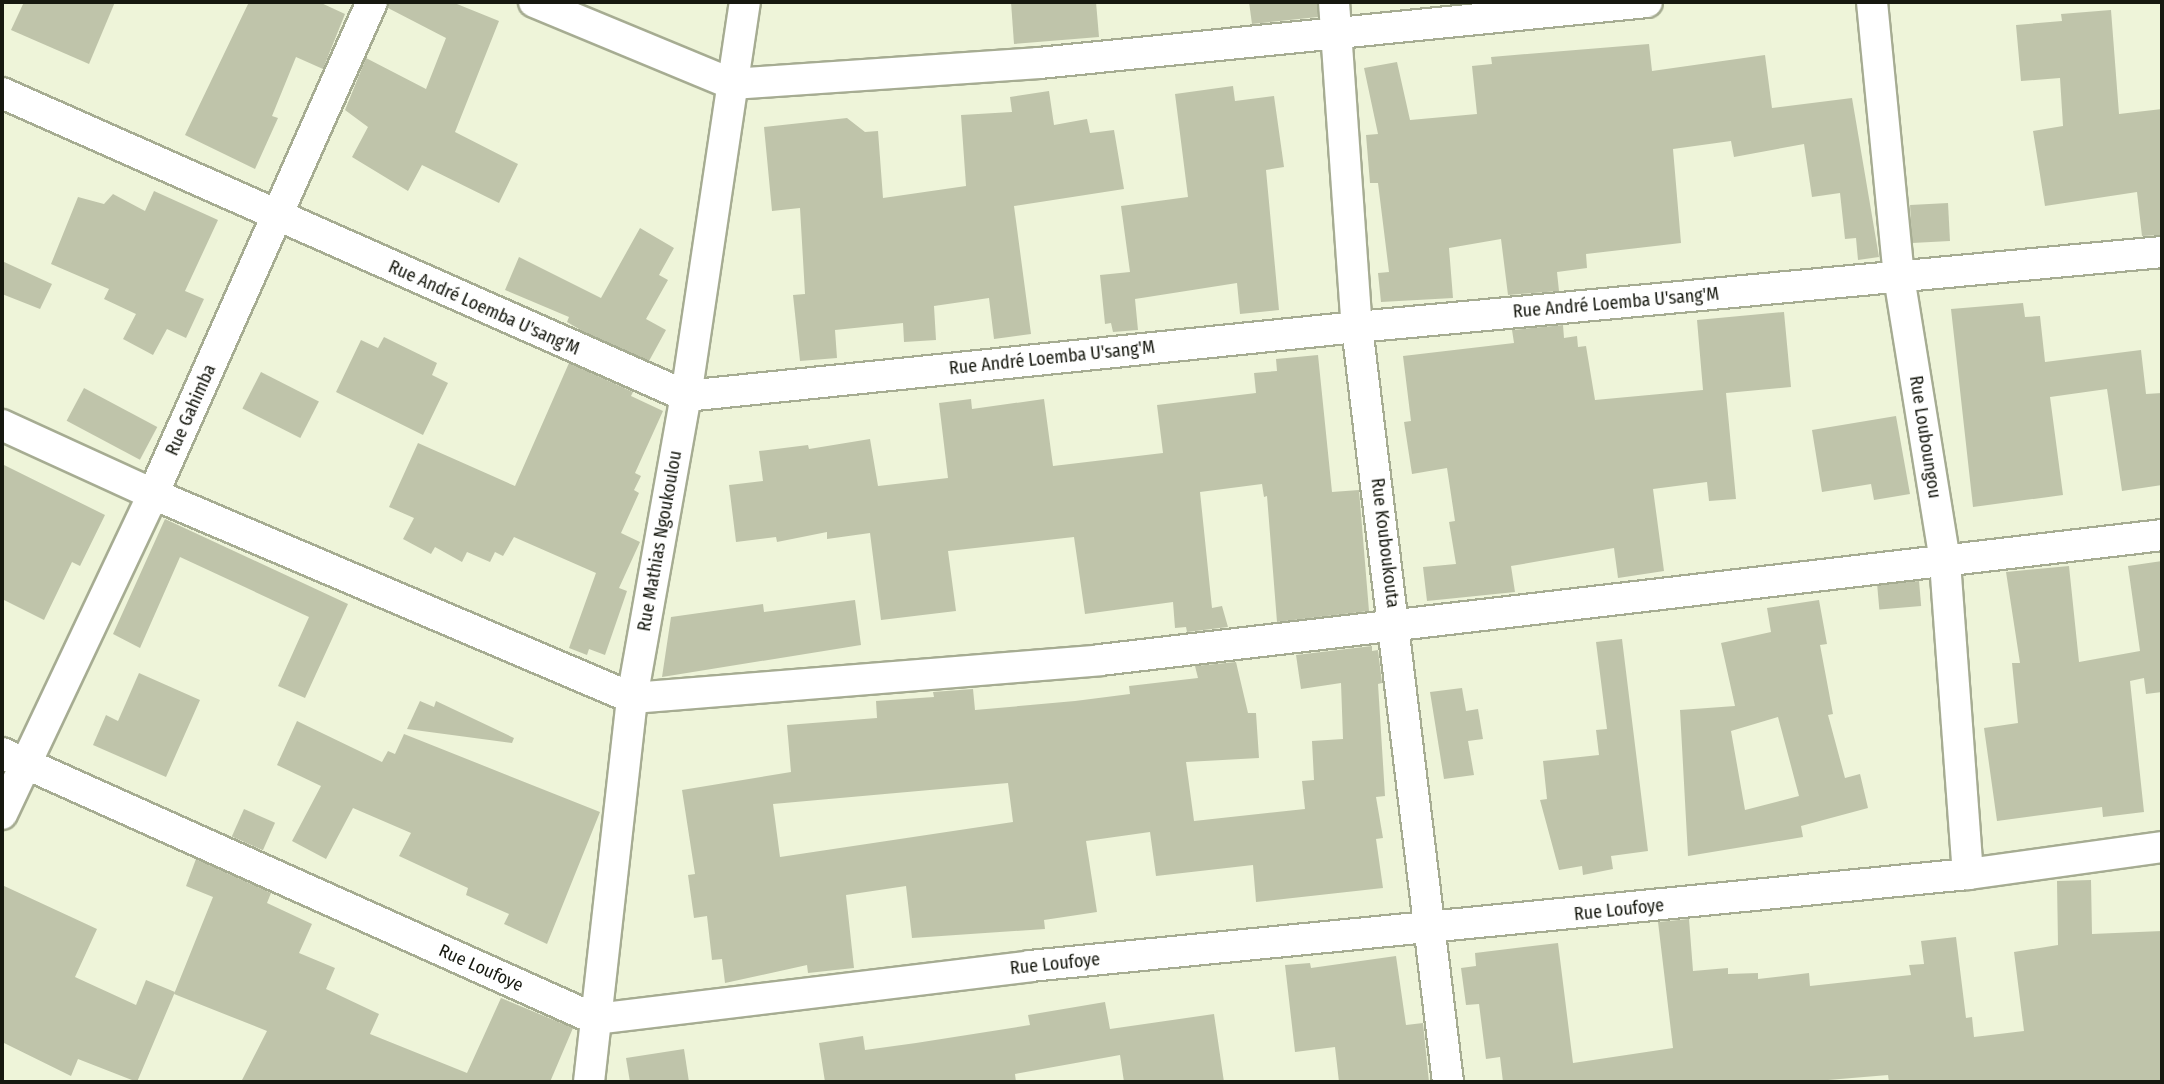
<!DOCTYPE html>
<meta charset="utf-8">
<style>
body{margin:0}
#map{position:relative;width:2164px;height:1084px;overflow:hidden;background:#eef4d9;font-family:"Fira Sans Condensed",sans-serif}
div>[style]{position:absolute}
.building>*{inset:0;background:#bfc4aa;transform-origin:0 0}
.roads{filter:drop-shadow(2px 0 #a6ac92) drop-shadow(-2px 0 #a6ac92) drop-shadow(0 2px #a6ac92) drop-shadow(0 -2px #a6ac92)}
.minor>*{height:30px;margin:-15px;padding:0 15px;transform-origin:15px;border-radius:15px;background:#fff}
span{translate:-50% -50%;white-space:nowrap;text-align:center;line-height:1.15;-webkit-text-stroke:5px #fff;paint-order:stroke}
.street-label{font-size:18px;color:#16180f}
.frame{position:absolute;inset:0;border:4px solid #16180f;pointer-events:none}
</style>
<div id="map">
<div class="building">
<i style="clip-path:polygon(24px 2px,115px 2px,89px 64px,11px 30px)"></i>
<i style="clip-path:polygon(249px 2px,319px 2px,345px 14px,323px 69px,296px 57px,272px 116px,278px 118px,255px 169px,185px 135px)"></i>
<i style="clip-path:polygon(389px 2px,452px 2px,499px 21px,455px 132px,518px 164px,499px 203px,422px 165px,408px 191px,352px 157px,368px 127px,345px 110px,366px 58px,426px 89px,446px 38px,388px 8px)"></i>
<i style="clip-path:polygon(1011px 2px,1096px 2px,1099px 37px,1014px 44px)"></i>
<i style="clip-path:polygon(1249px 2px,1317px 2px,1318px 17px,1252px 24px)"></i>
<i style="clip-path:polygon(2111px 10px,2119px 114px,2162px 109px,2162px 235px,2142px 236px,2137px 192px,2045px 206px,2033px 131px,2063px 126px,2060px 78px,2021px 81px,2016px 25px,2062px 21px,2061px 14px)"></i>
<i style="clip-path:polygon(1649px 44px,1652px 71px,1765px 55px,1772px 108px,1852px 98px,1879px 257px,1858px 260px,1856px 238px,1845px 239px,1840px 193px,1812px 197px,1804px 144px,1734px 157px,1731px 141px,1673px 149px,1681px 243px,1586px 254px,1587px 268px,1557px 272px,1559px 291px,1508px 295px,1501px 239px,1449px 248px,1453px 298px,1381px 302px,1378px 273px,1389px 272px,1378px 183px,1370px 183px,1366px 135px,1378px 134px,1364px 68px,1397px 62px,1410px 120px,1477px 114px,1472px 66px,1492px 64px,1491px 57px)"></i>
<i style="clip-path:polygon(1233px 86px,1235px 101px,1274px 96px,1284px 167px,1266px 170px,1279px 310px,1240px 314px,1237px 283px,1135px 299px,1138px 330px,1113px 332px,1111px 323px,1105px 324px,1100px 275px,1130px 272px,1121px 206px,1188px 197px,1175px 94px)"></i>
<i style="clip-path:polygon(1049px 91px,1054px 125px,1087px 119px,1090px 133px,1114px 130px,1124px 189px,1014px 206px,1031px 334px,994px 339px,989px 298px,934px 306px,936px 340px,904px 342px,903px 323px,835px 330px,837px 358px,800px 361px,793px 295px,805px 294px,800px 208px,772px 211px,764px 127px,847px 118px,865px 132px,878px 131px,883px 198px,966px 186px,961px 115px,1012px 112px,1010px 97px)"></i>
<i style="clip-path:polygon(154px 191px,218px 220px,185px 291px,204px 299px,186px 338px,167px 329px,153px 355px,123px 339px,136px 314px,104px 299px,109px 289px,51px 264px,78px 197px,104px 204px,113px 194px,145px 211px)"></i>
<i style="left:1948px;top:203px;width:38px;height:38px;rotate:87deg"></i>
<i style="clip-path:polygon(640px 228px,674px 248px,659px 275px,668px 280px,646px 319px,666px 330px,649px 361px,584px 332px,567px 322px,569px 317px,505px 290px,519px 257px,601px 298px)"></i>
<i style="clip-path:polygon(2px 261px,52px 284px,40px 309px,2px 294px)"></i>
<i style="clip-path:polygon(2023px 303px,2025px 317px,2040px 316px,2045px 362px,2141px 350px,2146px 394px,2162px 393px,2162px 485px,2122px 491px,2107px 389px,2050px 397px,2063px 495px,1973px 507px,1951px 309px)"></i>
<i style="clip-path:polygon(1784px 312px,1791px 387px,1726px 393px,1736px 499px,1709px 501px,1707px 482px,1653px 489px,1664px 571px,1618px 578px,1614px 548px,1511px 566px,1515px 592px,1427px 601px,1423px 567px,1456px 564px,1449px 522px,1455px 521px,1447px 468px,1412px 474px,1404px 422px,1411px 421px,1403px 356px,1514px 343px,1512px 330px,1563px 325px,1564px 338px,1577px 336px,1578px 347px,1586px 346px,1595px 400px,1703px 390px,1697px 320px)"></i>
<i style="clip-path:polygon(384px 337px,437px 363px,432px 375px,448px 383px,423px 435px,336px 392px,361px 340px,378px 348px)"></i>
<i style="clip-path:polygon(1318px 355px,1332px 492px,1359px 490px,1369px 611px,1277px 622px,1267px 496px,1264px 497px,1262px 484px,1200px 492px,1212px 608px,1222px 606px,1228px 627px,1187px 632px,1186px 627px,1175px 628px,1173px 602px,1085px 614px,1074px 537px,948px 551px,956px 611px,881px 620px,870px 533px,827px 539px,827px 532px,777px 542px,776px 537px,736px 542px,729px 485px,763px 481px,759px 451px,808px 445px,809px 449px,870px 439px,878px 486px,948px 478px,939px 403px,971px 399px,972px 409px,1044px 399px,1053px 466px,1163px 453px,1157px 405px,1256px 393px,1254px 373px,1277px 371px,1276px 359px)"></i>
<i style="clip-path:polygon(569px 363px,633px 392px,631px 396px,663px 411px,635px 473px,641px 476px,634px 490px,639px 493px,621px 533px,640px 542px,619px 588px,627px 591px,605px 655px,589px 649px,587px 655px,569px 648px,596px 573px,514px 537px,503px 556px,495px 552px,490px 562px,467px 552px,462px 562px,435px 547px,431px 554px,403px 539px,414px 518px,389px 507px,418px 443px,515px 486px)"></i>
<i style="left:261px;top:372px;width:65px;height:41px;rotate:27deg"></i>
<i style="left:84px;top:388px;width:83px;height:37px;rotate:28deg"></i>
<i style="clip-path:polygon(1896px 416px,1910px 494px,1874px 500px,1871px 484px,1822px 492px,1812px 430px)"></i>
<i style="clip-path:polygon(2px 464px,105px 515px,80px 566px,72px 562px,44px 620px,2px 599px)"></i>
<i style="clip-path:polygon(165px 519px,348px 604px,305px 698px,278px 686px,309px 617px,180px 557px,140px 648px,113px 634px)"></i>
<i style="clip-path:polygon(2162px 561px,2162px 692px,2146px 694px,2144px 678px,2130px 681px,2144px 812px,2103px 817px,2102px 807px,1997px 821px,1984px 728px,2018px 723px,2012px 663px,2020px 663px,2006px 572px,2069px 566px,2079px 662px,2140px 651px,2128px 566px)"></i>
<i style="left:1919px;top:581px;width:25px;height:42px;rotate:85deg"></i>
<i style="clip-path:polygon(855px 600px,861px 645px,662px 677px,671px 617px,763px 604px,764px 612px)"></i>
<i style="clip-path:polygon(evenodd,1819px 600px,1827px 644px,1820px 645px,1833px 714px,1828px 715px,1845px 778px,1860px 774px,1868px 808px,1801px 826px,1803px 837px,1688px 856px,1680px 710px,1735px 706px,1721px 643px,1771px 632px,1767px 608px,1819px 600px,1778px 717px,1799px 796px,1745px 810px,1731px 731px,1778px 717px)"></i>
<i style="clip-path:polygon(1622px 639px,1648px 851px,1611px 856px,1613px 869px,1583px 875px,1582px 866px,1559px 870px,1540px 800px,1547px 799px,1543px 761px,1599px 755px,1596px 730px,1607px 729px,1596px 642px)"></i>
<i style="clip-path:polygon(evenodd,1372px 646px,1372px 651px,1378px 650px,1382px 683px,1378px 684px,1385px 796px,1376px 797px,1383px 838px,1376px 839px,1383px 888px,1256px 902px,1253px 865px,1156px 876px,1150px 832px,1086px 841px,1097px 912px,1044px 920px,1045px 929px,912px 938px,906px 886px,846px 895px,854px 968px,808px 973px,807px 965px,725px 983px,722px 959px,712px 960px,707px 916px,694px 918px,688px 875px,695px 874px,682px 790px,791px 772px,787px 725px,877px 718px,876px 701px,934px 697px,933px 692px,973px 689px,975px 710px,1075px 701px,1130px 694px,1129px 686px,1198px 678px,1195px 666px,1236px 662px,1248px 713px,1256px 713px,1259px 758px,1186px 762px,1194px 821px,1305px 809px,1302px 781px,1314px 780px,1312px 741px,1343px 739px,1341px 683px,1301px 689px,1296px 655px,1372px 646px,1008px 783px,1013px 822px,780px 857px,773px 804px,1008px 783px)"></i>
<i style="clip-path:polygon(139px 673px,200px 700px,166px 777px,93px 745px,106px 715px,118px 721px)"></i>
<i style="clip-path:polygon(1462px 688px,1466px 711px,1478px 709px,1483px 739px,1468px 741px,1474px 775px,1444px 779px,1430px 692px)"></i>
<i style="clip-path:polygon(420px 701px,434px 707px,436px 701px,514px 738px,512px 743px,407px 729px)"></i>
<i style="clip-path:polygon(297px 721px,382px 762px,388px 751px,395px 754px,404px 734px,600px 812px,547px 944px,504px 924px,509px 914px,466px 895px,468px 888px,399px 856px,411px 833px,353px 808px,326px 859px,292px 841px,321px 786px,277px 765px)"></i>
<i style="left:244px;top:809px;width:34px;height:30px;rotate:24deg"></i>
<i style="clip-path:polygon(196px 859px,271px 893px,267px 903px,312px 924px,299px 953px,335px 968px,326px 989px,379px 1014px,370px 1034px,467px 1073px,501px 998px,573px 1028px,550px 1082px,241px 1082px,267px 1031px,174px 994px,213px 897px,186px 886px)"></i>
<i style="clip-path:polygon(2091px 880px,2092px 934px,2162px 931px,2162px 1082px,1889px 1082px,1888px 1075px,1804px 1082px,1503px 1082px,1500px 1057px,1486px 1059px,1479px 1004px,1466px 1005px,1461px 968px,1476px 966px,1475px 953px,1558px 943px,1573px 1063px,1673px 1048px,1658px 922px,1689px 919px,1693px 971px,1728px 968px,1728px 974px,1758px 973px,1758px 979px,1809px 973px,1810px 986px,1911px 975px,1909px 965px,1924px 964px,1921px 941px,1956px 937px,1966px 1018px,1972px 1017px,1974px 1037px,2024px 1031px,2014px 952px,2058px 945px,2057px 881px)"></i>
<i style="clip-path:polygon(2px 885px,97px 929px,75px 977px,136px 1005px,146px 980px,175px 992px,137px 1082px,78px 1059px,71px 1076px,2px 1042px)"></i>
<i style="clip-path:polygon(1396px 956px,1406px 1025px,1423px 1023px,1429px 1082px,1339px 1082px,1335px 1047px,1295px 1052px,1285px 965px,1310px 963px,1311px 968px)"></i>
<i style="clip-path:polygon(1105px 1002px,1110px 1029px,1214px 1014px,1224px 1082px,1124px 1082px,1120px 1055px,1015px 1074px,1016px 1082px,825px 1082px,819px 1043px,863px 1036px,865px 1050px,916px 1043px,1030px 1025px,1028px 1015px)"></i>
<i style="clip-path:polygon(684px 1049px,689px 1082px,630px 1082px,626px 1058px)"></i>
</div>
<div class="roads">
<div class="minor">
<i style="left:534px;top:2px;width:214px;rotate:22.5deg"></i>
<i style="left:732px;top:84px;width:308px;rotate:-3.9deg"></i>
<i style="left:1039px;top:63px;width:611px;rotate:-5.73deg"></i>
<i style="left:1334px;top:2px;width:326px;rotate:86deg"></i>
<i style="left:1357px;top:327px;width:760px;rotate:83.13deg"></i>
<i style="left:1872px;top:2px;width:276px;rotate:84.4deg"></i>
<i style="left:1899px;top:277px;width:289px;rotate:80.8deg"></i>
<i style="left:1945px;top:562px;width:313px;rotate:85.8deg"></i>
<i style="left:2px;top:93px;width:748px;rotate:23.89deg"></i>
<i style="left:686px;top:396px;width:675px;rotate:-5.87deg"></i>
<i style="left:1357px;top:327px;width:808px;rotate:-5.32deg"></i>
<i style="left:2px;top:425px;width:166px;rotate:24.6deg"></i>
<i style="left:153px;top:494px;width:521px;rotate:23.07deg"></i>
<i style="left:632px;top:698px;width:470px;rotate:-4.6deg"></i>
<i style="left:1100px;top:660px;width:1069px;rotate:-6.71deg"></i>
<i style="left:2px;top:753px;width:650px;rotate:24.16deg"></i>
<i style="left:595px;top:1019px;width:438px;rotate:-6.9deg"></i>
<i style="left:1030px;top:966px;width:943px;rotate:-5.6deg"></i>
<i style="left:1968px;top:874px;width:196px;rotate:-7.9deg"></i>
<i style="left:2px;top:814px;width:354px;rotate:-64.7deg"></i>
<i style="left:153px;top:494px;width:539px;rotate:-66.01deg"></i>
<i style="left:589px;top:1082px;width:386px;rotate:-83.6deg"></i>
<i style="left:632px;top:698px;width:307px;rotate:-79.9deg"></i>
<i style="left:686px;top:396px;width:398px;rotate:-81.5deg"></i>
</div>
</div>
<div class="street-label">
<span style="left:1616px;top:303px;rotate:-5deg">Rue André Loemba U'sang'M</span>
<span style="left:484px;top:308px;rotate:24deg">Rue André Loemba U'sang'M</span>
<span style="left:1052px;top:358px;rotate:-6deg">Rue André Loemba U'sang'M</span>
<span style="left:191px;top:410px;rotate:-66deg">Rue Gahimba</span>
<span style="left:1925px;top:437px;rotate:81deg">Rue Louboungou</span>
<span style="left:660px;top:541px;rotate:-80deg">Rue Mathias Ngoukoulou</span>
<span style="left:1385px;top:543px;rotate:83deg">Rue Kouboukouta</span>
<span style="left:1619px;top:910px;rotate:-6deg">Rue Loufoye</span>
<span style="left:1055px;top:964px;rotate:-6deg">Rue Loufoye</span>
<span style="left:481px;top:968px;rotate:24deg">Rue Loufoye</span>
</div>
<div class="frame"></div>
</div>
